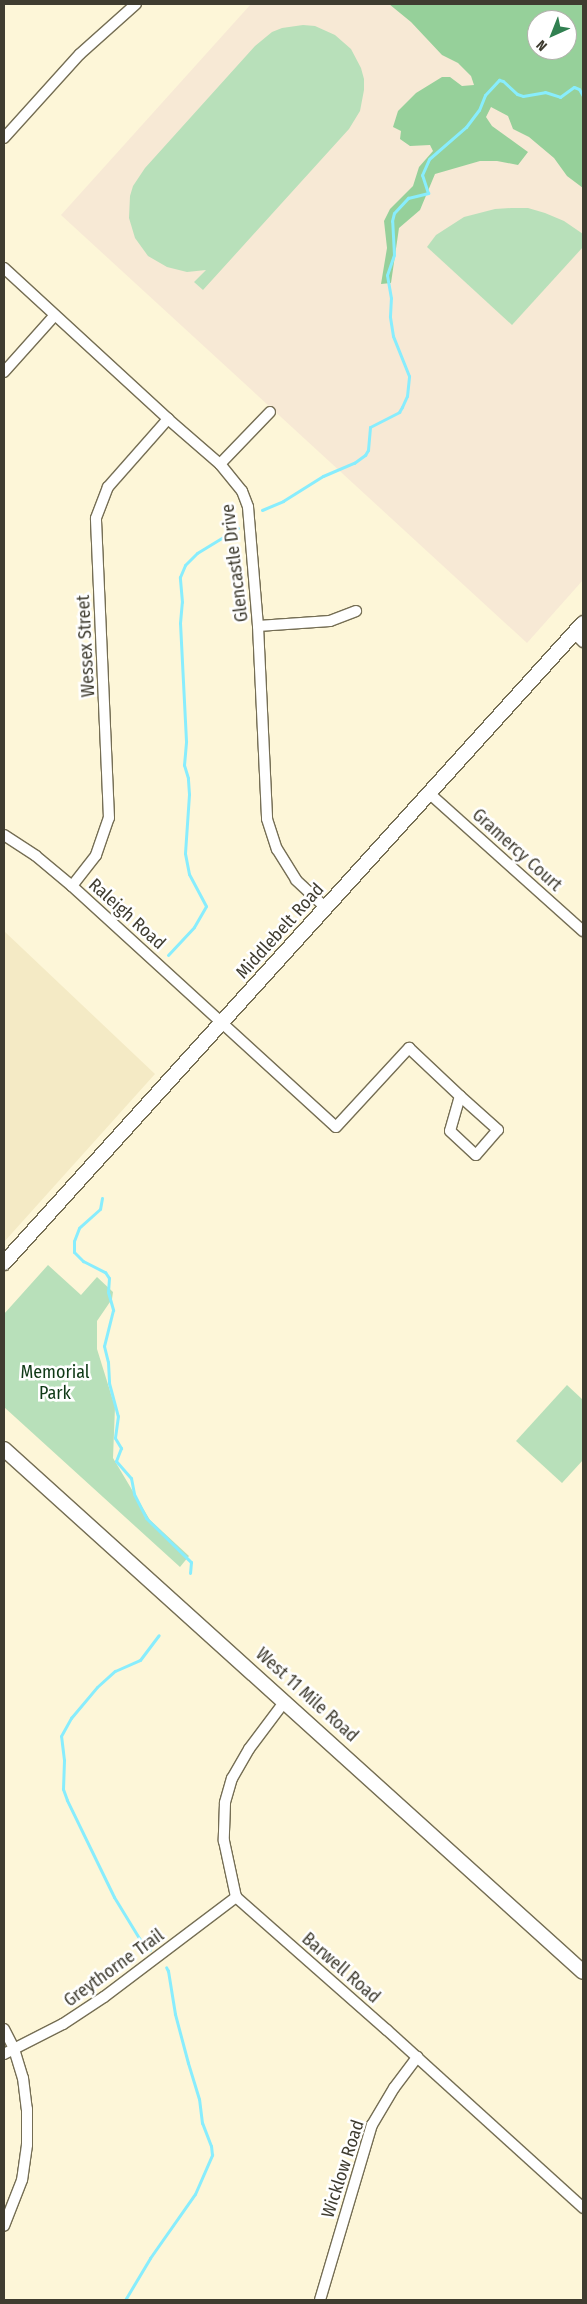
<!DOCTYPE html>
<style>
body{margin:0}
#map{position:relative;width:587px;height:2304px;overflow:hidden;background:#fdf6d8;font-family:"Fira Sans Condensed",sans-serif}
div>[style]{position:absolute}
.built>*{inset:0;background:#f4eac5}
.education>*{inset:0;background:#f7e9d5}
.green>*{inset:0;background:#b8e0ba}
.forest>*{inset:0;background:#96d09a}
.stream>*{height:3px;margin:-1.5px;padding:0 1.5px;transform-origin:1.5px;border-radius:1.5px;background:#88edfd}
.roads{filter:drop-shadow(1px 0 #756e54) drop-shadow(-1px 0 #756e54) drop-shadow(0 1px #756e54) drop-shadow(0 -1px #756e54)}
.street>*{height:10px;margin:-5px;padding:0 5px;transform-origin:5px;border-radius:5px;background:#fff}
.secondary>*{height:14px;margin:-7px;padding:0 7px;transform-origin:7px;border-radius:7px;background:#fff}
span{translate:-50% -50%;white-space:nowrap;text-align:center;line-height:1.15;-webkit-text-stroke:5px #fff;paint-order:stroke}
.street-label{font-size:18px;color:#3f3c30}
.park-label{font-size:18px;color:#0f3916}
.frame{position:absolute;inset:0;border:5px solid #3f3c30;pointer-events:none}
.north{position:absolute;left:527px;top:10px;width:50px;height:50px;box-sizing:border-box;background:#fff;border:1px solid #b2b1ac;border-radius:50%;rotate:224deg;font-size:14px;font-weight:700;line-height:20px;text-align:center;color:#3f3c30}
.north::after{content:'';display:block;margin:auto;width:18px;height:22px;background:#318051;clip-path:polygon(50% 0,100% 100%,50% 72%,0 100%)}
</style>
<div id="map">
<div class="built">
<i style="clip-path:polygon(4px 931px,155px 1074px,4px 1242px)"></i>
</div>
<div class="education">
<i style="clip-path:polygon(251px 4px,395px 4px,583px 176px,583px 580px,527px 643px,61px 215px)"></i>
</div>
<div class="green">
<i style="clip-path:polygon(303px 25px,315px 26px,335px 35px,351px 49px,361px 68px,364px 79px,364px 90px,360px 111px,349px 129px,203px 290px,194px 282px,206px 270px,187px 272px,167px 267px,148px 256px,135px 238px,129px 218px,130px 196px,133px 186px,145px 168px,255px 46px,272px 32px,282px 28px)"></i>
<i style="clip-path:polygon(511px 208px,528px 208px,545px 213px,564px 221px,583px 234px,583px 247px,512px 325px,427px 247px,436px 235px,464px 217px,495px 209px)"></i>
<i style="clip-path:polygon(48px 1265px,81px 1295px,97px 1277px,113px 1292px,112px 1299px,97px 1321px,97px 1349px,115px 1407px,113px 1458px,150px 1520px,189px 1556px,180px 1567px,4px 1407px,4px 1314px)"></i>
<i style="clip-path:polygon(567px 1385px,583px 1400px,583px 1460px,562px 1483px,516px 1441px)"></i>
</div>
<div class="forest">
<i style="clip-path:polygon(evenodd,389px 4px,583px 4px,583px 188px,567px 176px,554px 158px,529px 137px,513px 129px,508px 116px,491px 107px,486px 117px,492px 126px,528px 152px,518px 165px,497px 161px,480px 161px,435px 174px,420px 210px,399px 228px,391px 283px,381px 284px,387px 248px,384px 221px,390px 209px,413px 186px,419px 167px,433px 151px,430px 145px,410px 146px,400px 139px,401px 131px,393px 127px,398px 111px,416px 93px,442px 77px,450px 77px,462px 86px,474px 85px,471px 76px,458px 63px,442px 55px,411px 22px,389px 4px,537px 20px,567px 20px,567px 50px,537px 50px,537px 20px)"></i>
</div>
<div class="stream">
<i style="left:262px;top:510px;width:23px;rotate:-23deg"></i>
<i style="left:283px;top:501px;width:47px;rotate:-32deg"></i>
<i style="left:323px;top:476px;width:34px;rotate:-23deg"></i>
<i style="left:354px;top:463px;width:14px;rotate:-36deg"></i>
<i style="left:365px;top:455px;width:6px;rotate:-59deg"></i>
<i style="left:368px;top:450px;width:23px;rotate:-85deg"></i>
<i style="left:370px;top:427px;width:33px;rotate:-27deg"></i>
<i style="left:399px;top:412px;width:6px;rotate:-59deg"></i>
<i style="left:402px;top:407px;width:12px;rotate:-66deg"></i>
<i style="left:407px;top:396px;width:20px;rotate:-84deg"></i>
<i style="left:409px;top:376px;width:43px;rotate:-111.8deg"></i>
<i style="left:393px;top:336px;width:20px;rotate:-99deg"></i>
<i style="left:390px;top:316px;width:18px;rotate:-87deg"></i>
<i style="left:391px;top:298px;width:23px;rotate:-100deg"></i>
<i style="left:387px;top:275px;width:21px;rotate:-71deg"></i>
<i style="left:394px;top:255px;width:34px;rotate:-93deg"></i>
<i style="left:392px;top:221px;width:8px;rotate:-76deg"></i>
<i style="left:394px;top:213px;width:21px;rotate:-47deg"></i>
<i style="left:408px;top:198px;width:21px;rotate:-14deg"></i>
<i style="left:428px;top:193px;width:19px;rotate:-108deg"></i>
<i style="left:422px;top:175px;width:17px;rotate:-66deg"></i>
<i style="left:429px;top:159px;width:49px;rotate:-40.9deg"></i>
<i style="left:466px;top:127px;width:21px;rotate:-53deg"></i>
<i style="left:479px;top:110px;width:16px;rotate:-68deg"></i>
<i style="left:485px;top:95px;width:21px;rotate:-47deg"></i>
<i style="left:499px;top:80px;width:4px;rotate:14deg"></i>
<i style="left:503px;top:81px;width:19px;rotate:43deg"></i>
<i style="left:517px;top:94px;width:6px;rotate:18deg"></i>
<i style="left:523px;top:96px;width:22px;rotate:-10deg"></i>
<i style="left:545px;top:92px;width:16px;rotate:18deg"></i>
<i style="left:560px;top:97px;width:17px;rotate:-36deg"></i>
<i style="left:574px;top:87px;width:5px;rotate:22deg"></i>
<i style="left:579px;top:89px;width:8px;rotate:60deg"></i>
<i style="left:168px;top:955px;width:38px;rotate:-47deg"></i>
<i style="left:194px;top:927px;width:24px;rotate:-60deg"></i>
<i style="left:206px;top:906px;width:36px;rotate:-118deg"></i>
<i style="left:189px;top:874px;width:21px;rotate:-101deg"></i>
<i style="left:185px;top:853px;width:59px;rotate:-86.1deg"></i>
<i style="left:189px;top:794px;width:16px;rotate:-94deg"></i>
<i style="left:188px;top:778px;width:14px;rotate:-107deg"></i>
<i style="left:184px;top:765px;width:24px;rotate:-85deg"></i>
<i style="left:186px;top:741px;width:118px;rotate:-92.9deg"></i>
<i style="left:180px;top:623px;width:21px;rotate:-85deg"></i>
<i style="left:182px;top:602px;width:25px;rotate:-95deg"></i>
<i style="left:180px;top:577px;width:13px;rotate:-67deg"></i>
<i style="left:185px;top:565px;width:17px;rotate:-45deg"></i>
<i style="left:197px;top:553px;width:48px;rotate:-31.4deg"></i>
<i style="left:102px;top:1198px;width:11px;rotate:100deg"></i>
<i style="left:100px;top:1209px;width:28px;rotate:138deg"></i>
<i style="left:79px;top:1228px;width:14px;rotate:111deg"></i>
<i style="left:74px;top:1241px;width:11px;rotate:90deg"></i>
<i style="left:74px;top:1252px;width:13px;rotate:45deg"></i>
<i style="left:83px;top:1261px;width:25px;rotate:27deg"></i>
<i style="left:105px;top:1272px;width:7px;rotate:56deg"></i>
<i style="left:109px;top:1278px;width:14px;rotate:94deg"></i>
<i style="left:108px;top:1292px;width:19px;rotate:74deg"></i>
<i style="left:113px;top:1310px;width:37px;rotate:104deg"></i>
<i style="left:104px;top:1346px;width:16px;rotate:76deg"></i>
<i style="left:108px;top:1362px;width:21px;rotate:87deg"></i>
<i style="left:109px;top:1383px;width:34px;rotate:75deg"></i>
<i style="left:118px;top:1416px;width:22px;rotate:98deg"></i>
<i style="left:115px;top:1438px;width:12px;rotate:59deg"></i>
<i style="left:121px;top:1448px;width:14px;rotate:111deg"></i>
<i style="left:116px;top:1461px;width:23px;rotate:49deg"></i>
<i style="left:131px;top:1478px;width:16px;rotate:79deg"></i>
<i style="left:134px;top:1494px;width:27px;rotate:63deg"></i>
<i style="left:146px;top:1518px;width:63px;rotate:44.4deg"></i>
<i style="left:191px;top:1562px;width:11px;rotate:95deg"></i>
<i style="left:583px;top:1935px;width:8px;rotate:90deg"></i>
<i style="left:150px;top:1950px;width:16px;rotate:-133deg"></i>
<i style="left:139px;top:1938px;width:48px;rotate:-121.4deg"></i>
<i style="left:114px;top:1897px;width:108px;rotate:-115.9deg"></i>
<i style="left:67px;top:1800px;width:12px;rotate:-110deg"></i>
<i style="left:63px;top:1789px;width:29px;rotate:-88deg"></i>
<i style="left:64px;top:1760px;width:24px;rotate:-97deg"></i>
<i style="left:61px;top:1736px;width:21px;rotate:-61deg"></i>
<i style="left:71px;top:1718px;width:40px;rotate:-50deg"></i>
<i style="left:97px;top:1687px;width:24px;rotate:-42deg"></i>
<i style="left:115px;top:1671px;width:27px;rotate:-24deg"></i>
<i style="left:140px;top:1660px;width:31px;rotate:-53deg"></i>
<i style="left:125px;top:2300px;width:49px;rotate:-59.2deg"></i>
<i style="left:150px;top:2258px;width:78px;rotate:-54.9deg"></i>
<i style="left:195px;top:2194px;width:43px;rotate:-66.4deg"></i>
<i style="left:212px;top:2155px;width:9px;rotate:-96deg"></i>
<i style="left:211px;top:2146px;width:25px;rotate:-111deg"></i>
<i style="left:202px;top:2123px;width:24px;rotate:-97deg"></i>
<i style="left:199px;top:2099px;width:38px;rotate:-107deg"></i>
<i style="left:188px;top:2063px;width:51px;rotate:-104.9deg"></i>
<i style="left:175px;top:2014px;width:44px;rotate:-99.2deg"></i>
<i style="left:168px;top:1971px;width:4px;rotate:-117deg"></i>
</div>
<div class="roads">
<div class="street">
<i style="left:4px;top:138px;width:113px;rotate:-47.9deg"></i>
<i style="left:80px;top:54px;width:75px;rotate:-41.8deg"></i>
<i style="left:4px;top:268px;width:223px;rotate:42.6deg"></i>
<i style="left:168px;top:419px;width:69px;rotate:40.9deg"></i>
<i style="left:220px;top:464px;width:35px;rotate:51deg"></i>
<i style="left:242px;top:491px;width:17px;rotate:69deg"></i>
<i style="left:248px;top:507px;width:119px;rotate:85.2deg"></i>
<i style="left:258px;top:626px;width:193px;rotate:87.3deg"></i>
<i style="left:267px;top:819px;width:32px;rotate:72deg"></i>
<i style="left:277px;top:849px;width:36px;rotate:58deg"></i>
<i style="left:296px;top:880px;width:41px;rotate:43deg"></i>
<i style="left:4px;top:372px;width:76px;rotate:-48.2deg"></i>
<i style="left:220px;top:464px;width:72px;rotate:-46.1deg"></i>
<i style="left:258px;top:626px;width:72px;rotate:-4deg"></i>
<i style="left:330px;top:621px;width:28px;rotate:-21deg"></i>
<i style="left:574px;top:633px;width:13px;rotate:45deg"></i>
<i style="left:429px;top:793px;width:207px;rotate:41.9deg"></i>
<i style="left:4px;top:835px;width:38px;rotate:33deg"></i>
<i style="left:36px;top:856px;width:47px;rotate:39.8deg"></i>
<i style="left:72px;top:886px;width:357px;rotate:42.4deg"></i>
<i style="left:336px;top:1127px;width:108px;rotate:-47.3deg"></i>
<i style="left:409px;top:1048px;width:70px;rotate:43.3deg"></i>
<i style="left:460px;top:1096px;width:36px;rotate:106deg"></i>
<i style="left:450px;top:1131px;width:35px;rotate:43deg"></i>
<i style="left:476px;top:1155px;width:33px;rotate:-49deg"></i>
<i style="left:498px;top:1130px;width:51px;rotate:-138.2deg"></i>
<i style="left:72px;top:886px;width:39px;rotate:-52deg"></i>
<i style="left:96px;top:855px;width:39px;rotate:-71deg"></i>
<i style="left:109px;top:818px;width:300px;rotate:-92.5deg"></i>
<i style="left:96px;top:518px;width:33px;rotate:-69deg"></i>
<i style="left:108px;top:487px;width:91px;rotate:-48.6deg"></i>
<i style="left:285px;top:1701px;width:60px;rotate:126.9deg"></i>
<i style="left:249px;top:1749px;width:34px;rotate:120deg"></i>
<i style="left:232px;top:1778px;width:26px;rotate:106deg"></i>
<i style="left:225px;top:1803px;width:38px;rotate:92deg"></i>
<i style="left:224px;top:1841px;width:57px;rotate:77.9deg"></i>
<i style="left:236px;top:1897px;width:201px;rotate:41.4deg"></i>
<i style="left:387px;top:2030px;width:265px;rotate:42.2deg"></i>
<i style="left:4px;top:2029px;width:22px;rotate:63deg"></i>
<i style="left:14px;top:2049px;width:30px;rotate:73deg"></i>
<i style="left:23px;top:2078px;width:31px;rotate:83deg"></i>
<i style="left:27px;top:2109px;width:36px;rotate:90deg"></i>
<i style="left:27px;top:2145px;width:35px;rotate:98deg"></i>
<i style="left:22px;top:2180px;width:49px;rotate:111.4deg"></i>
<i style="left:4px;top:2054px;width:66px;rotate:-27deg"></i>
<i style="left:63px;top:2024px;width:49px;rotate:-33.4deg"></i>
<i style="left:104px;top:1997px;width:166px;rotate:-37.1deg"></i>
<i style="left:320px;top:2300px;width:183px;rotate:-73.5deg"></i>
<i style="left:372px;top:2125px;width:43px;rotate:-59.3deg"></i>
<i style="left:394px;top:2088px;width:39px;rotate:-53deg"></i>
</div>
<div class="secondary">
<i style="left:4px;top:1263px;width:863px;rotate:-47.86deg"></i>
<i style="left:4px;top:1449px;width:780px;rotate:42.09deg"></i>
</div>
</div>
<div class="street-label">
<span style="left:235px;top:563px;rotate:-97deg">Glencastle Drive</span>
<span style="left:86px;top:646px;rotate:-93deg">Wessex Street</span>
<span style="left:517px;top:850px;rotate:42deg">Gramercy Court</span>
<span style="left:127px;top:914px;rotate:42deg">Raleigh Road</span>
<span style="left:280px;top:931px;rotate:-48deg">Middlebelt Road</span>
<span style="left:307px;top:1695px;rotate:42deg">West 11 Mile Road</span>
<span style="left:114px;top:1968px;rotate:-36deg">Greythorne Trail</span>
<span style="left:341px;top:1968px;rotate:41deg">Barwell Road</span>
<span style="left:343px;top:2169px;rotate:-72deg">Wicklow Road</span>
</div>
<div class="park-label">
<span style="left:55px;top:1383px">Memorial<br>Park</span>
</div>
<div class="frame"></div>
<div class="north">N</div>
</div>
